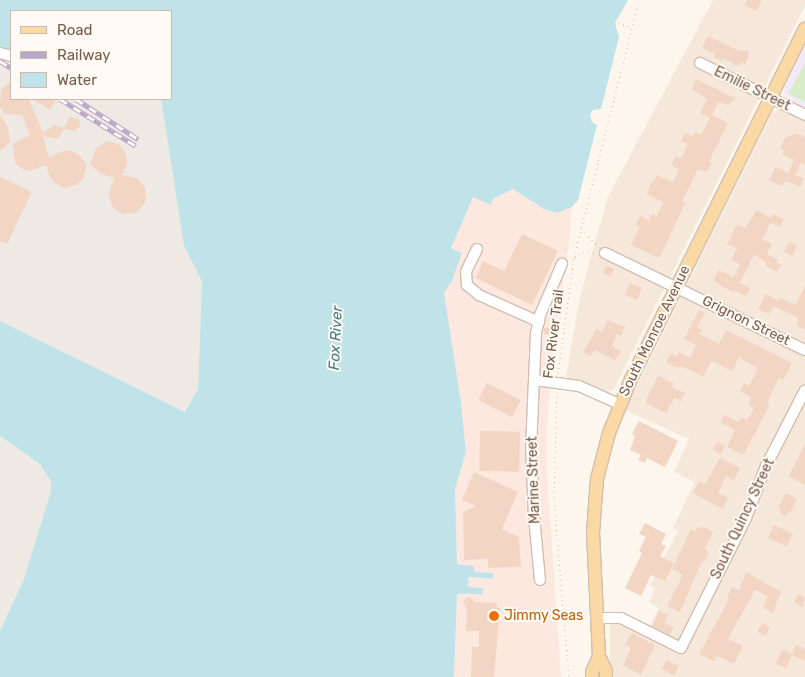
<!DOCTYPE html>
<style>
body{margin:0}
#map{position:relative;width:805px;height:677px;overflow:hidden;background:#fdf6ec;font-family:Rubik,sans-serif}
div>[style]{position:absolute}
.residential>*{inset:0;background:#f5e8da}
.commercial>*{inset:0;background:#fde8e0}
.industrial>*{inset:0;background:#efe9e4}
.education>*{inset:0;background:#f3e8fa}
.green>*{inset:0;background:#d8ecc9}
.water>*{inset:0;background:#bfe3e8}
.building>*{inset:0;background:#f3d5c3;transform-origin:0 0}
.path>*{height:1px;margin-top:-0.5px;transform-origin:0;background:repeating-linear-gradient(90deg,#d9b8a5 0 1px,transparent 0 5px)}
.roads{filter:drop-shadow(1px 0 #d1beb0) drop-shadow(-1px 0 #d1beb0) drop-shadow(0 1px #d1beb0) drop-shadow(0 -1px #d1beb0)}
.minor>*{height:10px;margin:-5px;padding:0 5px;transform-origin:5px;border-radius:5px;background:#fff}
.major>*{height:12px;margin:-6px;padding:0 6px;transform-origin:6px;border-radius:6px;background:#fbd9a5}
.rail>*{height:4.5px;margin-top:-2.25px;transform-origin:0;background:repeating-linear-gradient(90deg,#fffaf3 0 8px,#b9a8c9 0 16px);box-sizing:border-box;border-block:1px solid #b9a8c9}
.dots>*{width:14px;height:14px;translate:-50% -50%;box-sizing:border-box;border:2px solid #fffaf3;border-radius:50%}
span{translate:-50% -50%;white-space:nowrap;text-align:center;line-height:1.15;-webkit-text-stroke:4px #fffaf3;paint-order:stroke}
.street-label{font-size:14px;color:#7a5c4d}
.food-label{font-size:14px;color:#c56008}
.left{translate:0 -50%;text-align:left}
.water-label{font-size:15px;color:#437c86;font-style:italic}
.legend{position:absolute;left:10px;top:10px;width:162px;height:90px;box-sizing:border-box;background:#fffaf3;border:1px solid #cabbb1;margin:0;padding:6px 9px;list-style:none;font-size:15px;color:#7a5c4d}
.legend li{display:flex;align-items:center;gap:10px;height:25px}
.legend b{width:25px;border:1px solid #cabbb1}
</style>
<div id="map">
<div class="residential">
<i style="clip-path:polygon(713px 0,805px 0,805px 6px,614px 389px,604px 393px,566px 377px,580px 297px,588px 267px,608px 197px)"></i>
<i style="clip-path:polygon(780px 109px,805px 121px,805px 677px,610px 677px,610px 624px,622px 622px,646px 633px,659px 608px,649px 602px,655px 589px,650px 585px,678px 531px,673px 528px,695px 482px,674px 472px,689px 439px,625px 410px,773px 112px)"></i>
</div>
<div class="commercial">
<i style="clip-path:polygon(513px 189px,544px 209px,557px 213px,572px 207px,569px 245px,555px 329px,547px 428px,547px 472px,561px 677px,454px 677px,457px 593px,468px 588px,469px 577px,492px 579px,493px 573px,473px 572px,468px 565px,457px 565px,455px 489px,466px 452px,444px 293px,452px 281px,462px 253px,451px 248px,473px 196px,493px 199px)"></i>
</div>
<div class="industrial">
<i style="clip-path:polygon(0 46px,11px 50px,11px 99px,161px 99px,184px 246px,202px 280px,198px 389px,185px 412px,0 321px)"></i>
<i style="clip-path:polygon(0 436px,40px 464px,51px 481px,51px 491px,24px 579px,0 631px)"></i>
</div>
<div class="education">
<i style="clip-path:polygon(805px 47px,805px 108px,789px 100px,784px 95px,785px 88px)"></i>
</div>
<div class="green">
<i style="clip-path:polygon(805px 63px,805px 102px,788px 94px)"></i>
</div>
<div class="water">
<i style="clip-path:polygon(0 0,628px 0,615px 23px,619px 37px,601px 109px,593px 110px,590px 114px,592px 122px,597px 125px,578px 200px,572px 207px,557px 213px,544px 209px,513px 189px,493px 199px,491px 205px,473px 197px,451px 248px,462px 253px,452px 281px,444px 293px,461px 403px,466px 452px,455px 489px,457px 564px,474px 566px,474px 572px,493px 573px,493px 579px,469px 577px,468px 587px,483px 588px,483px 594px,457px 594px,454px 677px,0 677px,0 631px,24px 579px,51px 491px,51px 481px,40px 464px,0 436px,0 321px,185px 412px,198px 389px,202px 281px,184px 246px,161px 99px,171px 99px,171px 11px,11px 11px,11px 50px,0 46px)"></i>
</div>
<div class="building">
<i style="clip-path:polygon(747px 0,762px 0,756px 11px,744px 5px)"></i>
<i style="clip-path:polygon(708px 36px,740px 51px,747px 50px,749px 55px,745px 64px,741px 62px,739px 66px,722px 58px,721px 61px,714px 57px,715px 54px,702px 48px)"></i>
<i style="clip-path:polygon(696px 79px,735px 98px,729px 105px,718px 102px,712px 115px,728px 123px,709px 161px,712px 163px,707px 172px,698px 169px,682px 202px,685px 204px,664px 248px,660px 257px,656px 257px,631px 245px,640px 227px,635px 225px,640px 216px,649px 220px,652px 214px,657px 216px,663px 202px,647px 194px,651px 182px,653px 183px,657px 175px,673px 183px,679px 169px,671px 165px,676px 156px,681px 159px,688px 144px,681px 141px,685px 133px,693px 137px,695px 132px,701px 135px,710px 118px,700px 113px,707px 99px,692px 89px)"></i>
<i style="clip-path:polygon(11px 81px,11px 99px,29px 99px,43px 133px,54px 125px,64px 128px,70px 117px,79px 119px,80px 126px,75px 131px,64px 129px,60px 136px,56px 139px,43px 136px,49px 158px,62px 151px,72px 151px,80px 156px,87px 165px,83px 179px,76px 185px,65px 188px,56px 184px,50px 177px,46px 165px,29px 171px,20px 168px,15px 163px,13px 144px,30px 135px,22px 115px,4px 114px,0 106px,1px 90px)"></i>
<i style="clip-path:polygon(32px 99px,57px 99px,50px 110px)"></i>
<i style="clip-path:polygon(0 114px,8px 128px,10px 142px,0 151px)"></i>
<i style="clip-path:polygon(797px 133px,805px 137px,805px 165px,801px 163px,795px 175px,804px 179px,800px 187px,786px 181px,782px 186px,769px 180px,776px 167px,788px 173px,794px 160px,782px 154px,784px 150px,780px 148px,785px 138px)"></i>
<i style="clip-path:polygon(108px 141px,118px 144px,126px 153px,127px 164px,122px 175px,137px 178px,145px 187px,146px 202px,136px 213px,123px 214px,113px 208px,108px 195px,114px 178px,101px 174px,90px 164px,96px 148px)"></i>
<i style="clip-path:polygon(0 177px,32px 192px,7px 244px,0 241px)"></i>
<i style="clip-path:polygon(757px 210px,771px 218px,773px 214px,784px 219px,780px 227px,770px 223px,762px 239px,772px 244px,767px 254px,778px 260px,776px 262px,781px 265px,778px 271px,773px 270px,766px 266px,766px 262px,754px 255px,740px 283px,750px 288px,746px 296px,735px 290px,734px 293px,713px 281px,718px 270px,734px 277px,740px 264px,731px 260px,737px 249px,727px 244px,737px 225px,745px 228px)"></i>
<i style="clip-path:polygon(522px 234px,558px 251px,532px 305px,476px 278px,483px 261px,504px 271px)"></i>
<i style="left:789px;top:242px;width:9px;height:11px;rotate:27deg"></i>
<i style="clip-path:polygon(606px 265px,614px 269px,610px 276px,603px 273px)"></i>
<i style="left:630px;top:283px;width:13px;height:13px;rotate:23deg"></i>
<i style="clip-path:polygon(805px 286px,805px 330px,797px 326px,798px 318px,774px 306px,769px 314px,758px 309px,766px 294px,779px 301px,780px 298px,796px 305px)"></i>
<i style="clip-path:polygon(699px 310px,705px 313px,697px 327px,702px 330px,699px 334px,719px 344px,726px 330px,792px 363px,785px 377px,782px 380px,779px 378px,767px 403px,770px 405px,743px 455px,727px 447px,735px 430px,720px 422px,724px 415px,739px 422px,742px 417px,747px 420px,754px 408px,748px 405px,751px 397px,740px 391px,744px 383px,749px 386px,758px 369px,739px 357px,732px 371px,711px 361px,703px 377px,682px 366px,678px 368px,666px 362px,671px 353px,677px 356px,679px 352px,690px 358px,696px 345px,684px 339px)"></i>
<i style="clip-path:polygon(608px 320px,625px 327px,621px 336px,617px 334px,612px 346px,621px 352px,615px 360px,594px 350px,591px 356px,583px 352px,597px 329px,602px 332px)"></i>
<i style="clip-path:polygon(544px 328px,552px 328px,551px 335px,544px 334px)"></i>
<i style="clip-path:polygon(658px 376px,673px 383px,672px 387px,685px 393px,681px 401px,674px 398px,666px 413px,647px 404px,646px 400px)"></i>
<i style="left:487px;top:383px;width:38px;height:19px;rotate:27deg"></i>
<i style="clip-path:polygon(639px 421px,678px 441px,665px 467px,647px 458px,645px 463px,638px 460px,641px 455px,630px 450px,635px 436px,632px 434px)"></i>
<i style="left:480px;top:431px;width:40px;height:40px;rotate:1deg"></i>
<i style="left:717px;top:442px;width:9px;height:9px;rotate:27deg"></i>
<i style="clip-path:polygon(805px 444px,805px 485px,789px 476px)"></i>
<i style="clip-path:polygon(720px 458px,740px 468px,734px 480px,726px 476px,718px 493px,728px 498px,723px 509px,693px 493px,699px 481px,705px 484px)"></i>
<i style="clip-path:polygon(474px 472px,518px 492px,502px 529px,519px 537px,521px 567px,488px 568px,488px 559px,464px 560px,463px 512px,476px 506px,462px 500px)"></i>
<i style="clip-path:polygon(786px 493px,797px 499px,790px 514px,788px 512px,786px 516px,780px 513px,781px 509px,778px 508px)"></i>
<i style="clip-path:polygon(645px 523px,666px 534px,661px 544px,666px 546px,660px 556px,674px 563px,665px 581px,651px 575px,641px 596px,625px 588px,642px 553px,639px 551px,646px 537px,639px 534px)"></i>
<i style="left:774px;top:525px;width:21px;height:14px;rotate:25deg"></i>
<i style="clip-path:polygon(702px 526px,713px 532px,705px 548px,709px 553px,704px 562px,702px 561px,680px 612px,667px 606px,683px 575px,672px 569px,691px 529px,695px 531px,697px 527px,701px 529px)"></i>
<i style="clip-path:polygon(746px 572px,781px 592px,775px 606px,776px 607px,773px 613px,763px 608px,768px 596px,755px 590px,728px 639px,743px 646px,734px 664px,717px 656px,714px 661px,699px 654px,729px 599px,727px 598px,732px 587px,739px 591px)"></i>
<i style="clip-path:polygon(798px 594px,805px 598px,802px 607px,794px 602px)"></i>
<i style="clip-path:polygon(467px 598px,472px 598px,475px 602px,497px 603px,497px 608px,500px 608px,494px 677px,471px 677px,472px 647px,479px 647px,479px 631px,466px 631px,467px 610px,463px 601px)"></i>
<i style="clip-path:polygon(659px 611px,668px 615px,664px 623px,674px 627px,670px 635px,652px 626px)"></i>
<i style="left:762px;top:623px;width:9px;height:10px;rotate:27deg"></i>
<i style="clip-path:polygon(631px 633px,655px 645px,641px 675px,623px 665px,631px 648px,625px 645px)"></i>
<i style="clip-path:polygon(796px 645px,805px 649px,805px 661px,792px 655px,786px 668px,776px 664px,782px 649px,792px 654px)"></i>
<i style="left:666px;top:660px;width:14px;height:10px;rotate:25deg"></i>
</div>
<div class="path">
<i style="left:618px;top:23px;width:14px;rotate:17deg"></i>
<i style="left:581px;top:229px;width:25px;rotate:45deg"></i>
<i style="left:575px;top:257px;width:9px;rotate:-32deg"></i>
<i style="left:583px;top:252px;width:12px;rotate:5deg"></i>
<i style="left:558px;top:373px;width:117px;rotate:-82.1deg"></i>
<i style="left:574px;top:257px;width:265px;rotate:-75.8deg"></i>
<i style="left:557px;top:392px;width:108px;rotate:91.6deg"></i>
<i style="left:554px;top:500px;width:178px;rotate:85.2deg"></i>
</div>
<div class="roads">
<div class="minor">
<i style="left:0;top:53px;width:11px;rotate:15deg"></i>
<i style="left:700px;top:63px;width:117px;rotate:26.3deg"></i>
<i style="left:477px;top:249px;width:25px;rotate:116deg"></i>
<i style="left:466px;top:272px;width:13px;rotate:86deg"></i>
<i style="left:467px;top:285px;width:16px;rotate:40deg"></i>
<i style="left:479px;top:295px;width:66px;rotate:24.2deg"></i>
<i style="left:605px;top:253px;width:222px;rotate:25.9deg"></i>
<i style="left:535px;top:380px;width:44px;rotate:7.8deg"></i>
<i style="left:579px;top:386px;width:44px;rotate:24.2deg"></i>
<i style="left:540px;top:580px;width:64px;rotate:-95.4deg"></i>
<i style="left:534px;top:516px;width:68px;rotate:-92.5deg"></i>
<i style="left:531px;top:448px;width:115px;rotate:-87.5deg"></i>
<i style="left:536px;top:333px;width:18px;rotate:-77deg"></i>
<i style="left:540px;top:315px;width:56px;rotate:-66.7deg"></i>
<i style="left:598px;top:618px;width:23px"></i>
<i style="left:621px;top:618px;width:67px;rotate:26.6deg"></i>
<i style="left:681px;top:648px;width:145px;rotate:-63.4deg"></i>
<i style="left:746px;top:518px;width:56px;rotate:-69deg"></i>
<i style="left:766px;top:466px;width:85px;rotate:-62.8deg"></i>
</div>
<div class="major">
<i style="left:592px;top:677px;width:5px;rotate:-90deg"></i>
<i style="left:592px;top:672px;width:17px;rotate:-66deg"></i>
<i style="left:606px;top:677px;width:6px;rotate:-90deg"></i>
<i style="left:606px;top:671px;width:17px;rotate:-115deg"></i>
<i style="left:599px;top:656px;width:123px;rotate:-92.8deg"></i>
<i style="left:593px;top:533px;width:54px;rotate:-85.8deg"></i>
<i style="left:597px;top:479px;width:48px;rotate:-75.4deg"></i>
<i style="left:609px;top:433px;width:58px;rotate:-67.8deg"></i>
<i style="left:631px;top:379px;width:391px;rotate:-63.6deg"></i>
</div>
</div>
<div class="rail">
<i style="left:0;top:61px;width:13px;rotate:32deg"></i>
<i style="left:60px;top:99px;width:89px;rotate:31.7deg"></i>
<i style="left:76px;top:99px;width:74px;rotate:32.8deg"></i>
</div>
<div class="dots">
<i style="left:494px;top:616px;background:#e8710a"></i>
</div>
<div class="street-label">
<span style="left:752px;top:89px;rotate:26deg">Emilie Street</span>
<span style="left:746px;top:321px;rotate:26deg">Grignon Street</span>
<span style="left:655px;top:331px;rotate:-64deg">South Monroe Avenue</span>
<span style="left:554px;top:334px;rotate:-83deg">Fox River Trail</span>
<span style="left:534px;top:480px;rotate:-92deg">Marine Street</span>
<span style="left:743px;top:519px;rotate:-65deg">South Quincy Street</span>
</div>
<div class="food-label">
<span class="left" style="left:504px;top:616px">Jimmy Seas</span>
</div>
<div class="water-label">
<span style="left:336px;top:338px;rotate:-87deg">Fox River</span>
</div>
<ul class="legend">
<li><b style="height:6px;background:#fbd9a5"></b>Road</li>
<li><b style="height:6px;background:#b9a8c9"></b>Railway</li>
<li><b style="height:14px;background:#bfe3e8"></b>Water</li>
</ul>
</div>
